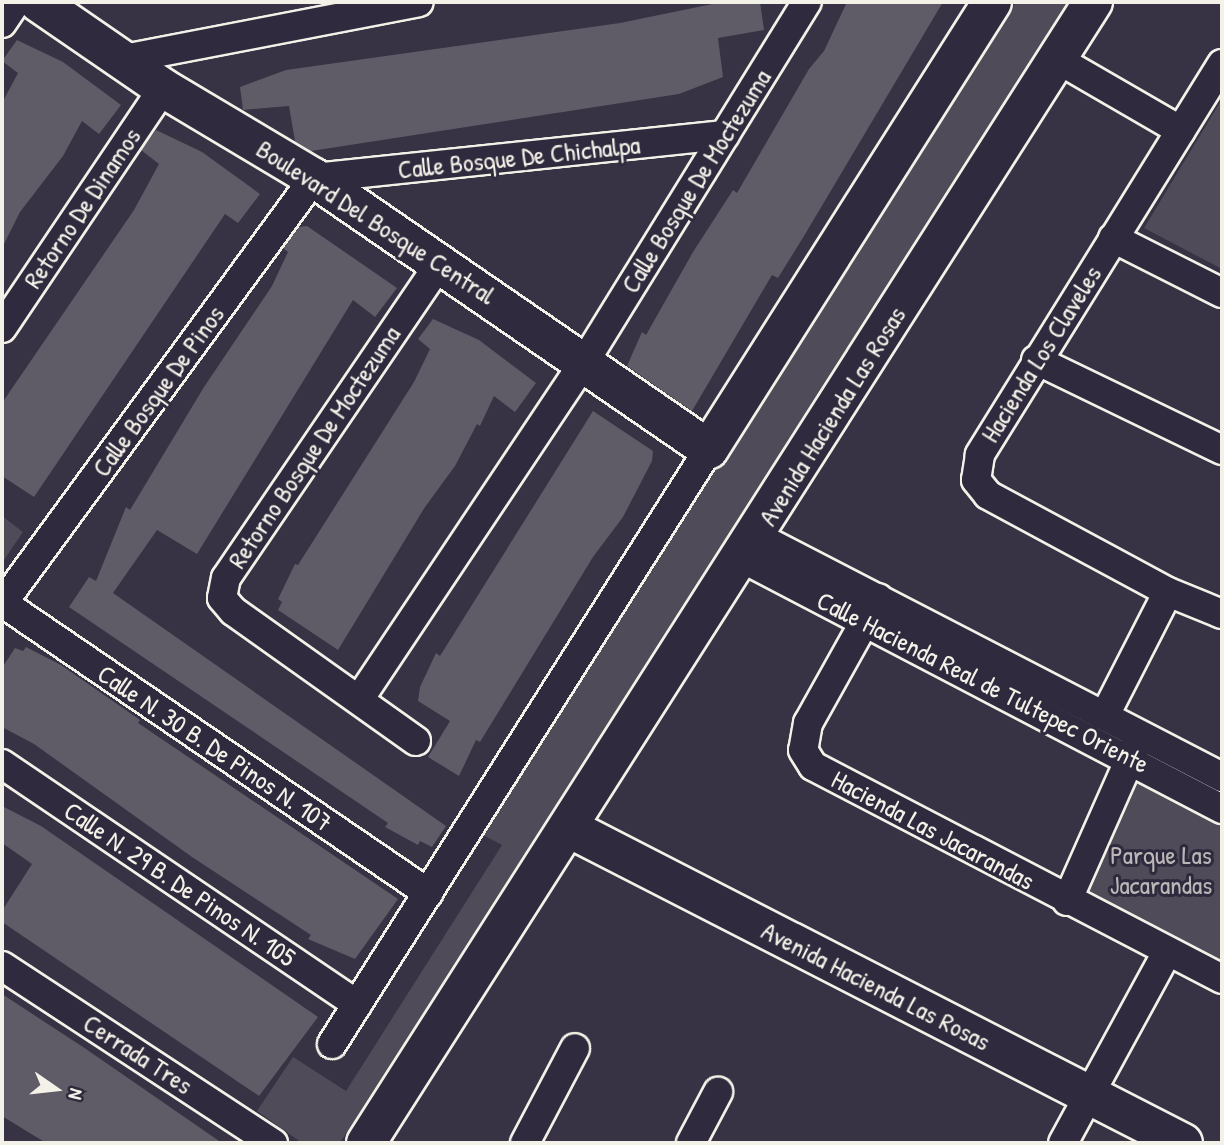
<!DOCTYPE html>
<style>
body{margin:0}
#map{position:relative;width:1224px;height:1145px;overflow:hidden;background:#373244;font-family:"Patrick Hand",sans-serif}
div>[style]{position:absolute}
.green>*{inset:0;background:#504b59}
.building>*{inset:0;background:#5f5c67}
.roads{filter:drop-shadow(2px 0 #f4f1e8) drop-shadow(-2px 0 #f4f1e8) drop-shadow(0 2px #f4f1e8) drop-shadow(0 -2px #f4f1e8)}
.street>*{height:28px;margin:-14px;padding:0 14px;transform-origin:14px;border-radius:14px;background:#2f2a3d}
.secondary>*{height:38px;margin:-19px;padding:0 19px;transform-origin:19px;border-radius:19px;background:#2f2a3d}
span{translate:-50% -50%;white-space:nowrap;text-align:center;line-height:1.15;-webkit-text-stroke:6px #2f2a3d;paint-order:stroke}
.street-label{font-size:26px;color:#f4f1e8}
.park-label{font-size:26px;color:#bbb7b6}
.frame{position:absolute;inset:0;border:4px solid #f4f1e8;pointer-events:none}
.north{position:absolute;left:21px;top:1054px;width:70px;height:70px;-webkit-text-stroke:5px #2f2a3d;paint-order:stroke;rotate:104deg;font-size:19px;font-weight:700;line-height:28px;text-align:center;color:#f4f1e8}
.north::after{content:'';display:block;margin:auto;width:24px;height:32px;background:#f4f1e8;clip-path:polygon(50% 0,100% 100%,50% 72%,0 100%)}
</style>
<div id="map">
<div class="green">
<i style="clip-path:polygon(1016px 2px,1067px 2px,340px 1143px,302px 1143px,257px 1111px,293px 1057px,346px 1091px,502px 845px,481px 834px)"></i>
<i style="clip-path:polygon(1222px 99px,1222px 269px,1144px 228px)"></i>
<i style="clip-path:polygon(2px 516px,23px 532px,2px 563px)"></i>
<i style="clip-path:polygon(1139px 778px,1222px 819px,1222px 967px,1081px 898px)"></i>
</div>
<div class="building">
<i style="clip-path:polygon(722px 2px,760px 2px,764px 30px,718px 38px,723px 77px,679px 94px,311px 151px,295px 141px,289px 106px,243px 110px,240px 87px,286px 70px,620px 23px)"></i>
<i style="clip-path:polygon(847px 2px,943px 2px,804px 236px,778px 278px,772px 275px,692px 411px,627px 366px,642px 332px,646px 335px,693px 252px,733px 190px,737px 193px,809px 69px,824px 51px)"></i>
<i style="clip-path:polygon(17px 40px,63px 62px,121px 105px,99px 134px,82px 121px,63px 156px,20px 212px,2px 248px,2px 103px,18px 73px,2px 61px)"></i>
<i style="clip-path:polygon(156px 130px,202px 152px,260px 194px,238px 223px,225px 214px,34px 497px,2px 476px,2px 403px,134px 210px,159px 164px,141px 150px)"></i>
<i style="clip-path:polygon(307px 226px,397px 288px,375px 317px,353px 300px,197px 554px,157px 530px,113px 593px,446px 826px,432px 847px,420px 841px,418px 845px,385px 827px,388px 823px,69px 607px,89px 577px,96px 581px,126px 507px,130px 510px,204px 387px,272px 286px,288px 252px,283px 248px,299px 227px)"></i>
<i style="clip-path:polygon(433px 319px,479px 340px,536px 383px,515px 412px,494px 396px,480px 426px,477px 424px,455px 466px,425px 507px,338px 650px,278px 610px,282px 602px,278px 599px,295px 564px,298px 565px,414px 382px,430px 349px,418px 339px)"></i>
<i style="clip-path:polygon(593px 411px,653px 451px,652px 461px,623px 517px,593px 557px,480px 742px,476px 740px,459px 776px,428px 757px,450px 721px,418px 701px,420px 687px,436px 653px,440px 656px)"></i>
<i style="clip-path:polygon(26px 647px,61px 665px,140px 720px,138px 723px,398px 899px,355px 959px,308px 939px,311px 935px,192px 857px,34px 744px,2px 727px,2px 668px,15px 648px,23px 651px)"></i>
<i style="clip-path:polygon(2px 806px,41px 826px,318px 1017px,259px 1096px,2px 922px,2px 911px,32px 864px,2px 843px)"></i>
<i style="clip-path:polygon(2px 994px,86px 1049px,222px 1143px,46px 1143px,2px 1116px)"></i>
</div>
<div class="roads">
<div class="street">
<i style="left:2px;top:23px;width:25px;rotate:-56deg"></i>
<i style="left:124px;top:59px;width:300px;rotate:-10.9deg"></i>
<i style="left:1057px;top:59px;width:143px;rotate:30.1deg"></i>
<i style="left:1222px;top:64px;width:460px;rotate:121.8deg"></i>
<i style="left:980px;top:455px;width:25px;rotate:99deg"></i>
<i style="left:976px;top:480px;width:19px;rotate:51deg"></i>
<i style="left:988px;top:495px;width:204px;rotate:28.3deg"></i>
<i style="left:1168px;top:592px;width:58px;rotate:22.2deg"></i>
<i style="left:1113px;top:238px;width:122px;rotate:26.8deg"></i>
<i style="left:2px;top:328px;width:289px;rotate:-56.1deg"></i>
<i style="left:1036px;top:360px;width:207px;rotate:25.8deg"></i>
<i style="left:756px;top:536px;width:525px;rotate:27.35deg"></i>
<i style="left:742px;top:558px;width:542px;rotate:27.61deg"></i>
<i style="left:878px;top:598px;width:143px;rotate:119.2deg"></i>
<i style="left:808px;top:723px;width:27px;rotate:100deg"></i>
<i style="left:803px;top:750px;width:19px;rotate:58deg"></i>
<i style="left:813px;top:766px;width:461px;rotate:27.5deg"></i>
<i style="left:3px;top:603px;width:515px;rotate:34.31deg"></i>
<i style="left:2px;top:604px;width:528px;rotate:-53.78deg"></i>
<i style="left:314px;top:178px;width:413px;rotate:-6deg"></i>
<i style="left:360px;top:698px;width:405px;rotate:-56.3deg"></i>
<i style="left:585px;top:361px;width:422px;rotate:-58.3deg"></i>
<i style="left:1105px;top:715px;width:138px;rotate:-62.9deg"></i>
<i style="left:416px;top:741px;width:224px;rotate:-144.6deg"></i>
<i style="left:233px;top:611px;width:17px;rotate:-130deg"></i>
<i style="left:222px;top:598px;width:20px;rotate:-79deg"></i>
<i style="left:226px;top:578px;width:381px;rotate:-55.8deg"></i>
<i style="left:2px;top:764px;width:429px;rotate:34.1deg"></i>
<i style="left:1067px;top:901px;width:175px;rotate:-66.1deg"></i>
<i style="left:2px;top:966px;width:324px;rotate:33.2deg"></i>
<i style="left:332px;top:1044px;width:704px;rotate:-57.64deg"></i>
<i style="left:525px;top:1143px;width:107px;rotate:-62.2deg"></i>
<i style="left:691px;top:1143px;width:58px;rotate:-62.1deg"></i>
<i style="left:1063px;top:1143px;width:217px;rotate:-61.4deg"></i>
</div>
<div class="secondary">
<i style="left:38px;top:2px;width:152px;rotate:34.5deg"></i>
<i style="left:163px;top:88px;width:176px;rotate:30.8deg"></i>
<i style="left:314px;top:178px;width:479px;rotate:34.5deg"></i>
<i style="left:709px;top:449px;width:529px;rotate:-57.66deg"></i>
<i style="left:569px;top:828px;width:690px;rotate:27.16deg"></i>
<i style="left:366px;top:1143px;width:1353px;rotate:-57.5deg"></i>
</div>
</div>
<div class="street-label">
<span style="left:519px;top:157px;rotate:-6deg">Calle Bosque De Chichalpa</span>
<span style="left:696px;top:181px;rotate:-58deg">Calle Bosque De Moctezuma</span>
<span style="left:82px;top:208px;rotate:-56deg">Retorno De Dinamos</span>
<span style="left:376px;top:222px;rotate:33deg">Boulevard Del Bosque Central</span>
<span style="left:1041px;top:354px;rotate:-58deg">Hacienda Los Claveles</span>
<span style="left:158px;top:391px;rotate:-54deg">Calle Bosque De Pinos</span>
<span style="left:832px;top:416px;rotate:-58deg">Avenida Hacienda Las Rosas</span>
<span style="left:314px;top:447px;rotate:-56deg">Retorno Bosque De Moctezuma</span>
<span style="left:983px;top:682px;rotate:27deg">Calle Hacienda Real de Tultepec Oriente</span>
<span style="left:215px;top:748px;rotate:34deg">Calle N. 30 B. De Pinos N. 107</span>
<span style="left:933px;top:830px;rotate:28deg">Hacienda Las Jacarandas</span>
<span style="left:180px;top:884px;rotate:34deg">Calle N. 29 B. De Pinos N. 105</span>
<span style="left:876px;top:986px;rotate:27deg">Avenida Hacienda Las Rosas</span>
<span style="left:138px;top:1054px;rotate:33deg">Cerrada Tres</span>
</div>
<div class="park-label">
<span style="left:1161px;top:870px">Parque Las<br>Jacarandas</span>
</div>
<div class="frame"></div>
<div class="north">N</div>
</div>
